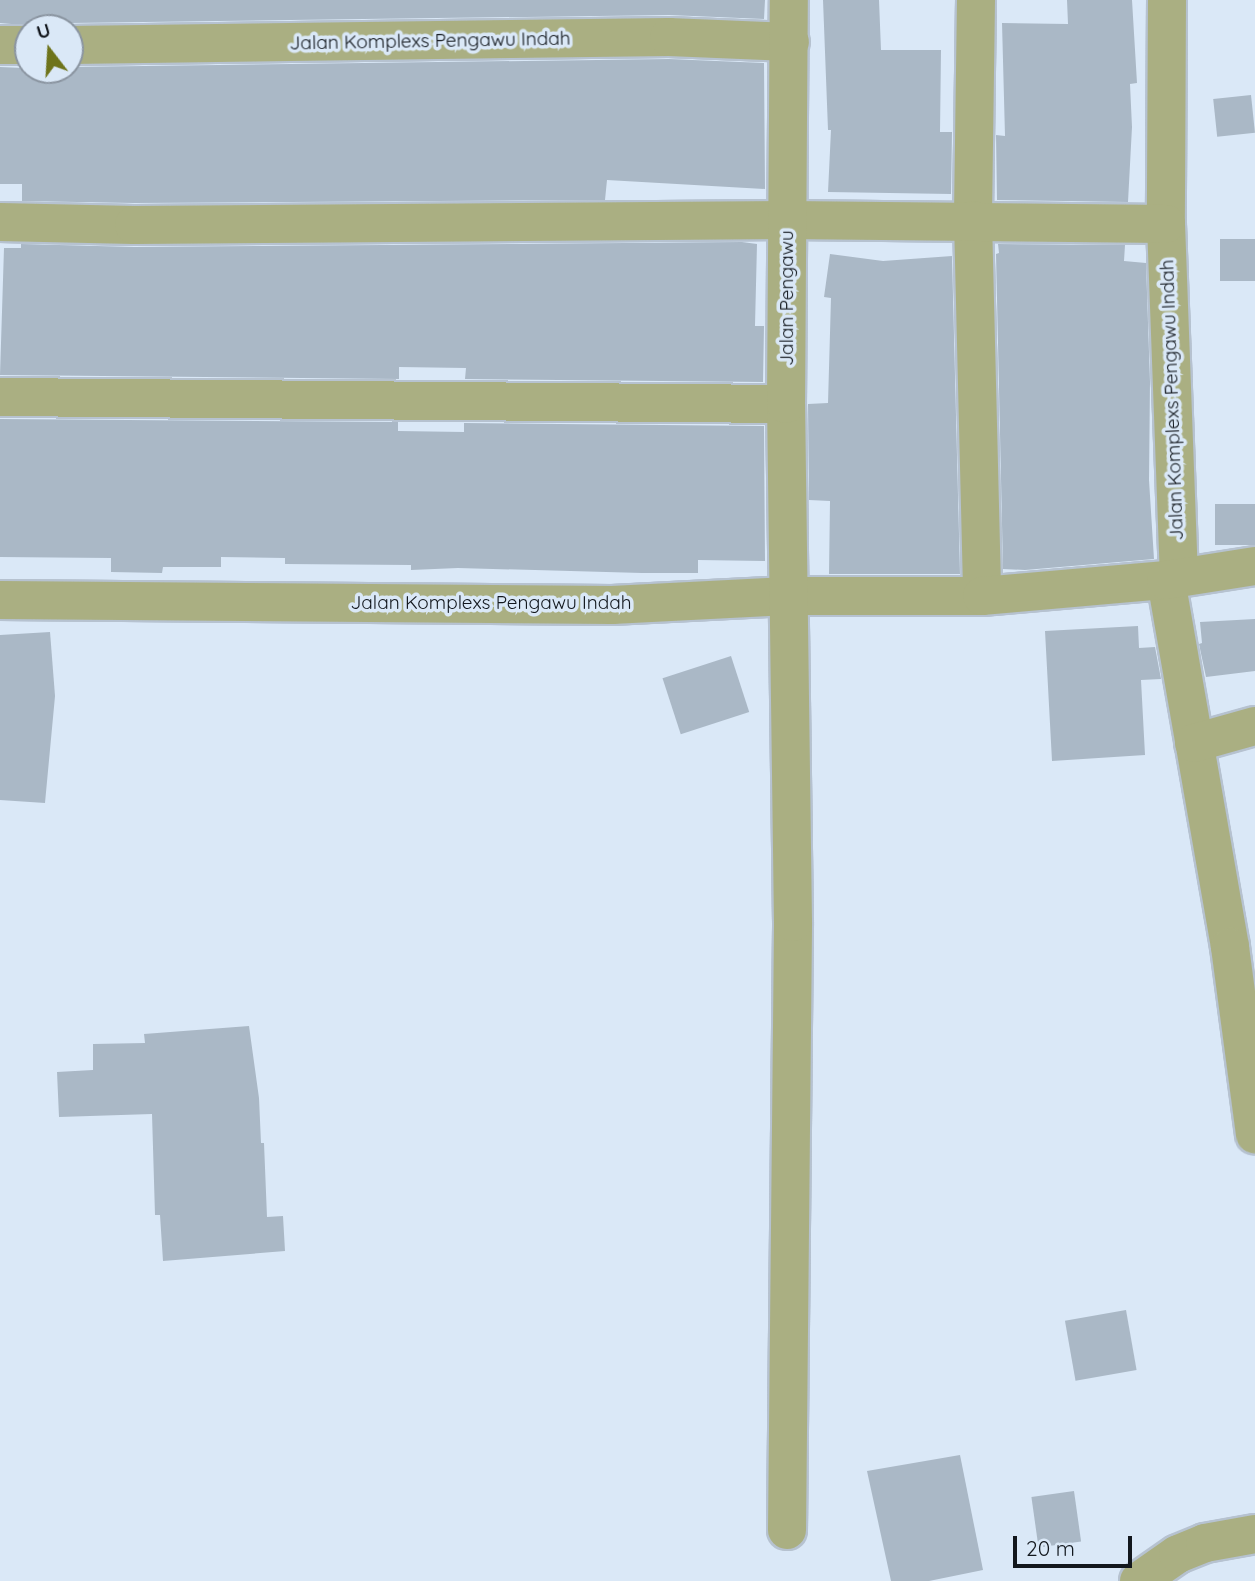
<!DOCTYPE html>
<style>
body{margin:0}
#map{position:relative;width:1255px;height:1581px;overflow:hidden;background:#dae8f7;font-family:Quicksand,sans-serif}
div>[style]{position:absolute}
.building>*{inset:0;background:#aab8c6;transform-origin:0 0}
.roads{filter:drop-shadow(2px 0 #b6c2d0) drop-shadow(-2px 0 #b6c2d0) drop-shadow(0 2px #b6c2d0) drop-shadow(0 -2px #b6c2d0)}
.minor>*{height:38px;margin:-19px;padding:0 19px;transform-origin:19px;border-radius:19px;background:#aaaf82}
span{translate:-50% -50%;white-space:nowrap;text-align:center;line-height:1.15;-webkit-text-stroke:7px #dae8f7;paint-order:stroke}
.street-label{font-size:19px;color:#12171d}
.north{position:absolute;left:14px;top:14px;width:70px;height:70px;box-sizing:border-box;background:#dae8f7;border:2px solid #8a94a0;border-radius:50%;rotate:343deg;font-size:19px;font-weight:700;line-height:28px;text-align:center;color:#12171d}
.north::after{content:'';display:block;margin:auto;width:24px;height:32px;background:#6e741b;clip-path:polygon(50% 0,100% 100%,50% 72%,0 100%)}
.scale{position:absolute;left:1013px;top:1536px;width:119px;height:32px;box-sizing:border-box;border:4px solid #12171d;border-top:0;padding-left:9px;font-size:21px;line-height:24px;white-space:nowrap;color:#12171d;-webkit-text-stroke:5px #dae8f7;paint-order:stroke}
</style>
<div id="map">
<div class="building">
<i style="clip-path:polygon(0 0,765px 0,764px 19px,669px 15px,70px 23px,57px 28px,0 23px)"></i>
<i style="clip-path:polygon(823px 0,879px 0,881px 50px,941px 50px,940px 132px,952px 132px,951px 194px,828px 192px,831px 130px,828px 130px)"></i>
<i style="clip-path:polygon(1067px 0,1132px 0,1137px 83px,1130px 84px,1132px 127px,1128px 202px,997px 200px,996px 135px,1005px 136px,1002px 23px,1068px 24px)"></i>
<i style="clip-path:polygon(669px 59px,764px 63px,765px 189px,607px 180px,605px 200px,134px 203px,22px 201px,22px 184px,0 184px,0 67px,70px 70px,70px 67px)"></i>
<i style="left:1251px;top:95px;width:38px;height:38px;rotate:84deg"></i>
<i style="left:1255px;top:239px;width:42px;height:35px;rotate:90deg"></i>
<i style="clip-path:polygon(742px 242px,757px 244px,755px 326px,764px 326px,763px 382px,465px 379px,466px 368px,399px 367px,399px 379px,0 375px,4px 248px,21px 248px,21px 244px,134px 247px)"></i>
<i style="clip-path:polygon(998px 244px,1125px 245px,1124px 261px,1146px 263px,1150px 382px,1149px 480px,1154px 559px,1025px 570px,1003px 569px,996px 254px,999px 253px)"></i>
<i style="clip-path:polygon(830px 254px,883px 261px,952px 256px,960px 574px,829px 574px,830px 501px,809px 500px,808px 404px,828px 403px,831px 298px,824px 297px)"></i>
<i style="clip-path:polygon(0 419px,398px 422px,398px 431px,464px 432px,464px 423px,764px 426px,765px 561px,698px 560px,698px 573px,642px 573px,458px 568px,411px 570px,411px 565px,285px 564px,285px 558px,221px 557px,221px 567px,163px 567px,162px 573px,111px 572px,111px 558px,0 557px)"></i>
<i style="left:1255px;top:504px;width:41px;height:40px;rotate:90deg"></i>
<i style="clip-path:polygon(1255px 619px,1255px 671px,1206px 677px,1199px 644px,1202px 643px,1200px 622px)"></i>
<i style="clip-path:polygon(1138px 626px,1139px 648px,1155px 647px,1161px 679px,1141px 680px,1145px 755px,1052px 761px,1045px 631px)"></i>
<i style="clip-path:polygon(50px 632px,55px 696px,45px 803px,0 800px,0 635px)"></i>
<i style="left:731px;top:656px;width:59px;height:72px;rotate:72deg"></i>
<i style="clip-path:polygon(249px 1026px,259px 1098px,261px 1143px,264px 1143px,267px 1217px,283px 1216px,285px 1251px,163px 1261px,160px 1215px,155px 1215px,152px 1114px,59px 1117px,57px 1072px,93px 1070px,93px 1044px,145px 1043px,144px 1034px)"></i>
<i style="left:1126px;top:1310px;width:61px;height:62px;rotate:80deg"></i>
<i style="clip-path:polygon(960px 1455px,983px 1570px,929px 1581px,891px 1581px,867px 1471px)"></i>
<i style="left:1074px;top:1491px;width:51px;height:43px;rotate:82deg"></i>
</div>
<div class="roads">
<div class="minor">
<i style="left:976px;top:0;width:220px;rotate:90.8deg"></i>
<i style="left:973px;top:220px;width:376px;rotate:88.6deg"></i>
<i style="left:1167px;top:0;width:224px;rotate:90.3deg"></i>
<i style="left:1166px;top:224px;width:353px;rotate:87.9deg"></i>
<i style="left:0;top:45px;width:28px"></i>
<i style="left:70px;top:45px;width:599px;rotate:-0.77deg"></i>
<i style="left:669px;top:37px;width:121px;rotate:2.4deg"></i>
<i style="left:0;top:222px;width:134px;rotate:1.3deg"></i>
<i style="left:134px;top:225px;width:654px;rotate:-0.44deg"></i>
<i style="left:788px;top:220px;width:378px;rotate:0.6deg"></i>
<i style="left:0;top:397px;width:786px;rotate:0.51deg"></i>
<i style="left:1166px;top:580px;width:373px;rotate:80.1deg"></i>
<i style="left:1230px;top:947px;width:189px;rotate:82.4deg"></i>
<i style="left:0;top:600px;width:612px;rotate:0.47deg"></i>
<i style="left:612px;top:605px;width:176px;rotate:-2.9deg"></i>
<i style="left:788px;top:596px;width:194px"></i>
<i style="left:982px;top:596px;width:185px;rotate:-5deg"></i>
<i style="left:1166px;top:580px;width:90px;rotate:-8.9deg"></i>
<i style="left:1194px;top:743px;width:63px;rotate:-15.6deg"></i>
<i style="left:787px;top:1530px;width:608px;rotate:-89.43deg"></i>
<i style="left:793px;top:922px;width:518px;rotate:-90.77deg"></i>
<i style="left:786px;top:404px;width:404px;rotate:-89.6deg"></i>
<i style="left:1139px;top:1581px;width:47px;rotate:-34.7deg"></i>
<i style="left:1178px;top:1554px;width:29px;rotate:-22deg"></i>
<i style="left:1205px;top:1543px;width:51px;rotate:-10.2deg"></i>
</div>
</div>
<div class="street-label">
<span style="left:430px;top:41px;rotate:-1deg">Jalan Komplexs Pengawu Indah</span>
<span style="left:787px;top:298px;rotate:-90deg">Jalan Pengawu</span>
<span style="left:1172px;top:400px;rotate:-92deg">Jalan Komplexs Pengawu Indah</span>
<span style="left:491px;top:603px">Jalan Komplexs Pengawu Indah</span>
</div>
<div class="north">U</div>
<div class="scale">20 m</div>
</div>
